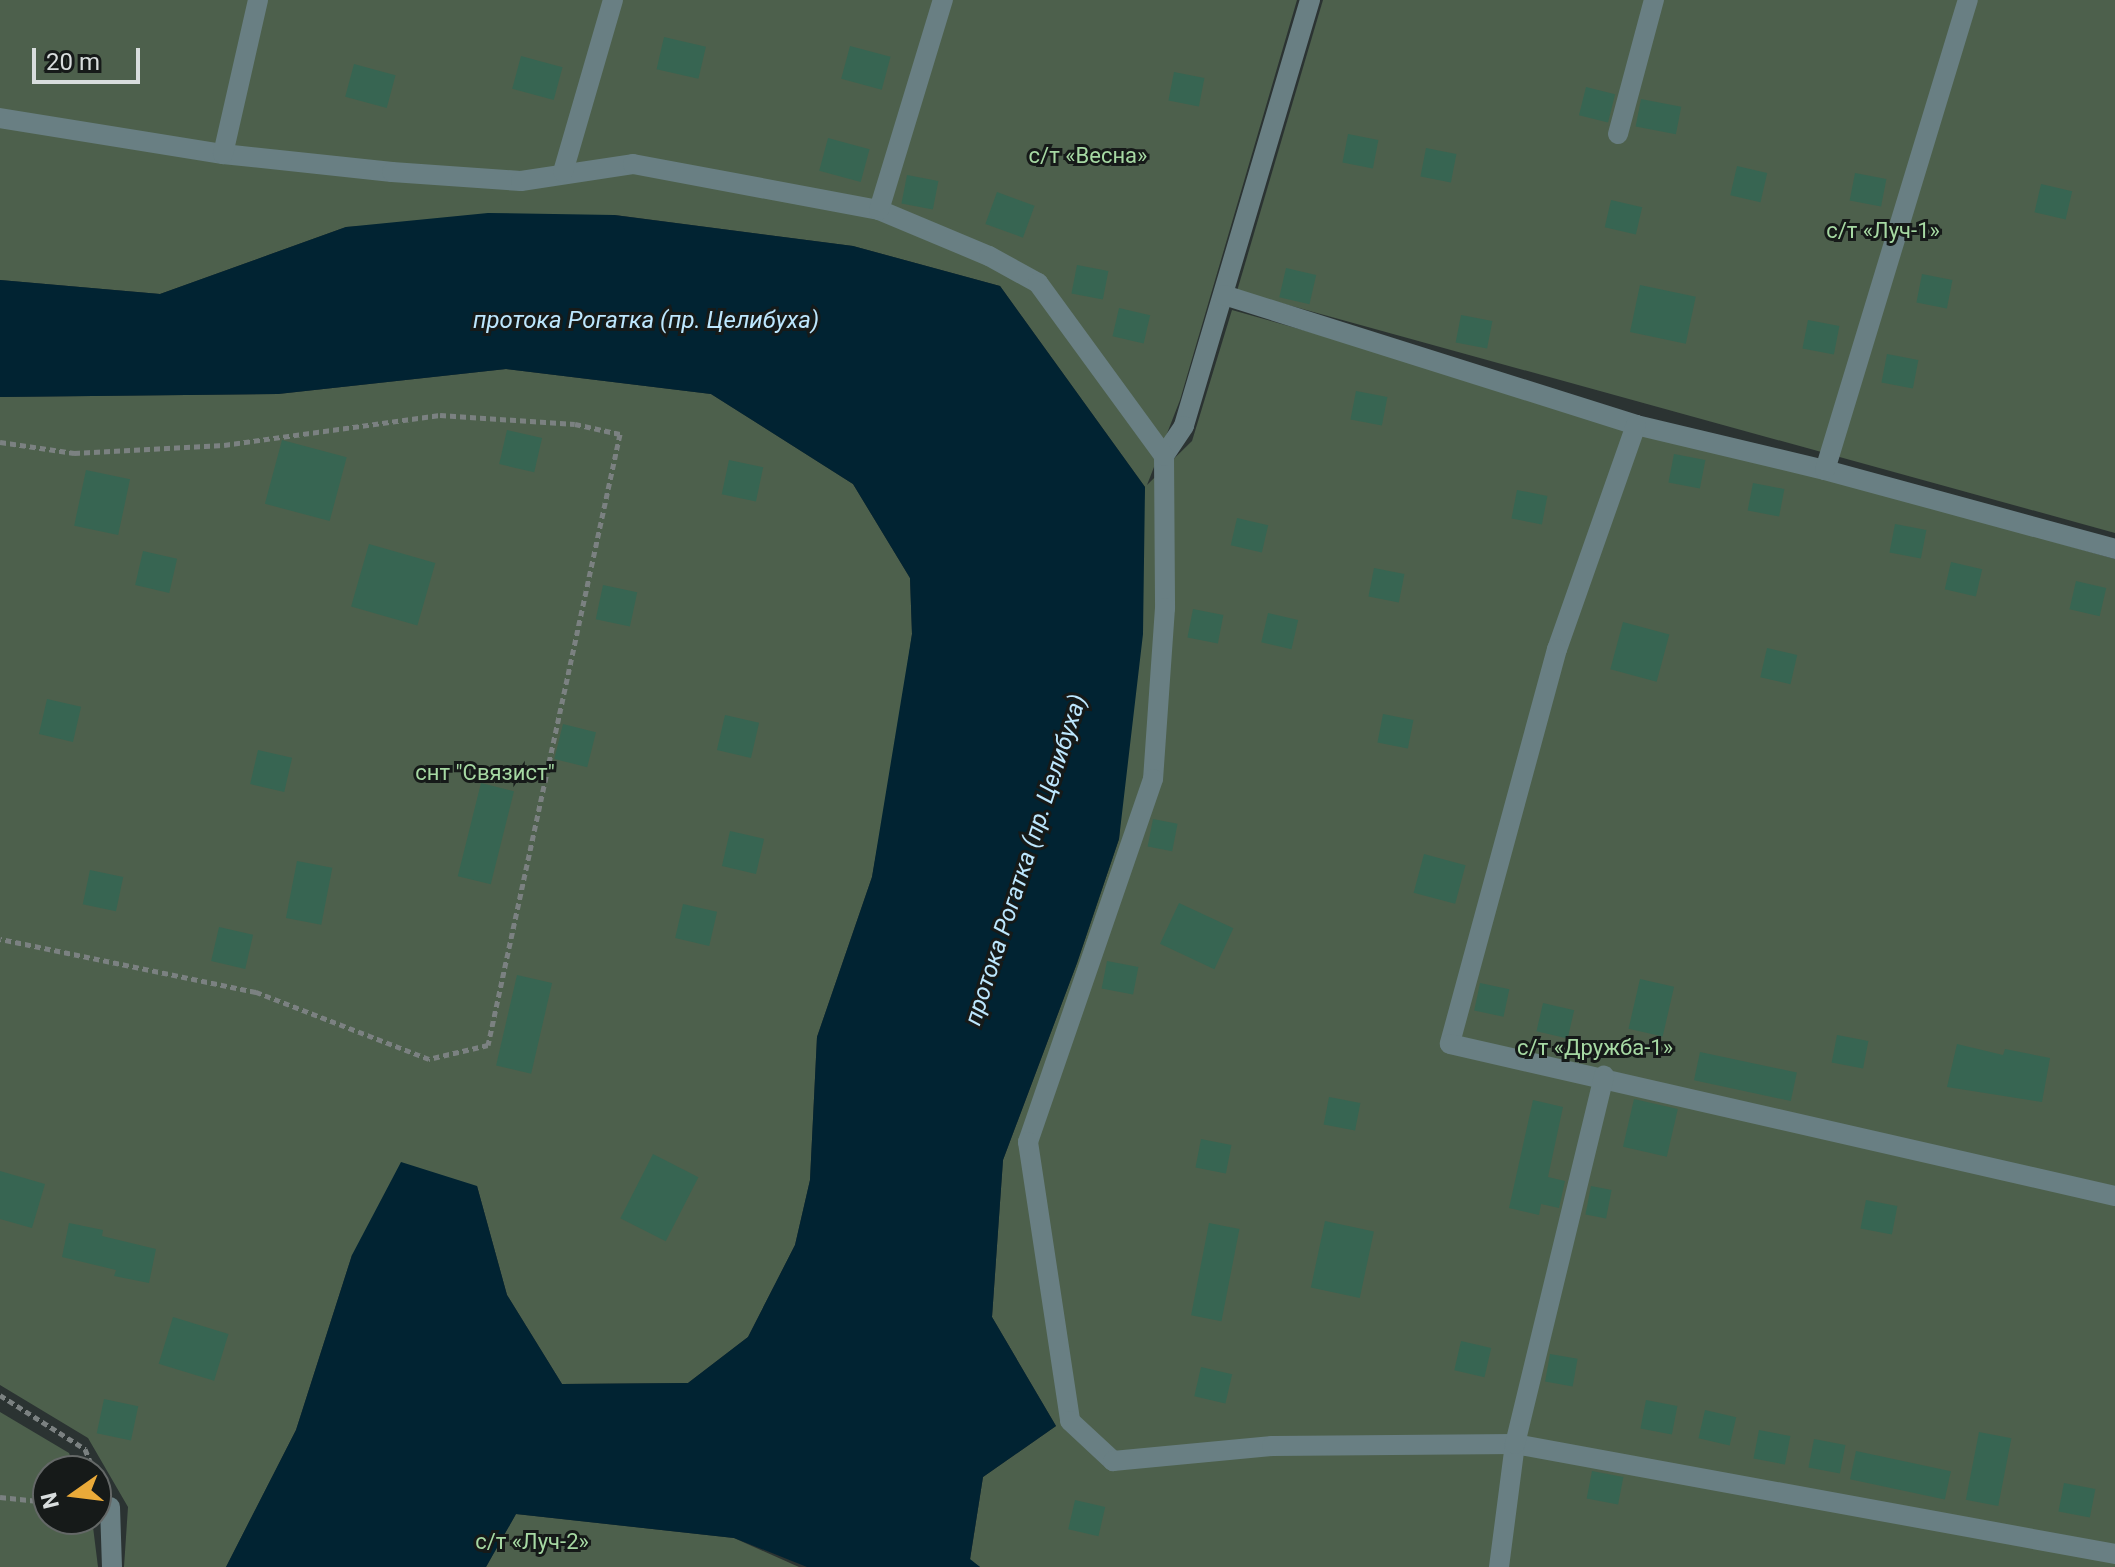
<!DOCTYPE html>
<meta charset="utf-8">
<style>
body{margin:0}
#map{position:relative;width:2115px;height:1567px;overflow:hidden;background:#2b3332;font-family:Roboto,sans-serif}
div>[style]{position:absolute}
.green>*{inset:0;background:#4d604c}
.water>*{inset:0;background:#012332}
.building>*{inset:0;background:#376552;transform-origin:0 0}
.path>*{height:5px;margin-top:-2.5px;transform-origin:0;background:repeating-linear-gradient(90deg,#7b8181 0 6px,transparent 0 10px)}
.minor>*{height:20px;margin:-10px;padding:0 10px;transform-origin:10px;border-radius:10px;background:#697f83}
span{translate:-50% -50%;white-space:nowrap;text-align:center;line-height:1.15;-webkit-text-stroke:6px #161a19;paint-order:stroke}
.park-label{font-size:22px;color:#a6d9a3}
.water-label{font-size:24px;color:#bde7fe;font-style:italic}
.north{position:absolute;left:32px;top:1455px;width:80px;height:80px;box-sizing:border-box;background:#161a19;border:2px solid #646867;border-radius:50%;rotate:256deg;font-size:22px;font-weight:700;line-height:32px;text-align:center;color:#d8dddd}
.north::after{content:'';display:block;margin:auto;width:28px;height:36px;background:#eaaa39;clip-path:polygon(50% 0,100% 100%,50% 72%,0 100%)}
.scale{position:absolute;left:32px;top:48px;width:108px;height:36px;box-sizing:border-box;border:4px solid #d8dddd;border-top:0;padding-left:10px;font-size:24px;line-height:28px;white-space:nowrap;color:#d8dddd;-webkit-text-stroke:6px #161a19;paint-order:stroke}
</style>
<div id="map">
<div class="green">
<i style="clip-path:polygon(0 0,1297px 0,1180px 400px,1147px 485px,1192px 441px,1232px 310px,2115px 559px,2115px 1567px,980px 1567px,970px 1560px,983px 1477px,1056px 1426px,992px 1317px,1003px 1160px,1077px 963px,1119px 839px,1145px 487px,1000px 286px,853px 246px,615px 215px,346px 227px,160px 294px,0 280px)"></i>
<i style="clip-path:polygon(1323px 0,2115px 0,2115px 533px,1237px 291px)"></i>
<i style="clip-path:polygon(506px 369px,711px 394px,853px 484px,910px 578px,912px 634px,897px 740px,872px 877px,817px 1037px,810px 1180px,795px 1245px,748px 1337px,688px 1383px,562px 1384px,507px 1295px,477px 1186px,352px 1255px,296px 1430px,226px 1567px,124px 1567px,128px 1507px,88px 1438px,0 1385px,0 397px,278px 394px)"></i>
<i style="clip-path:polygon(0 1412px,69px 1453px,76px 1471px,48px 1471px,48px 1519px,92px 1519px,98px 1567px,0 1567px)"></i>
<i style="clip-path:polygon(516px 1514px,734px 1538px,799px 1567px,486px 1567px)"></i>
</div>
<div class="water">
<i style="clip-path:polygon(488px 213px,614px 215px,853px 246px,1000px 286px,1145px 487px,1143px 634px,1119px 839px,1077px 963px,1003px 1160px,992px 1317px,1056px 1426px,983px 1477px,970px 1559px,980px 1567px,807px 1567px,734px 1538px,516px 1514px,486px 1567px,226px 1567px,296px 1430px,352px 1255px,401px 1162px,477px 1186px,507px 1295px,562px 1384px,688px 1383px,748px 1337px,795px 1245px,810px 1180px,817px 1037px,872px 877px,912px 634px,910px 578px,853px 484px,711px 394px,506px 369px,278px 394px,0 397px,0 280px,160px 294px,346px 227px)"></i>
</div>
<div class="building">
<i style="left:664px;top:37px;width:43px;height:33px;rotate:13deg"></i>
<i style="left:850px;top:46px;width:42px;height:34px;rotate:15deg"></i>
<i style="left:521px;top:56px;width:43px;height:34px;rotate:15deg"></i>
<i style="left:354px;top:64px;width:43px;height:34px;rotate:15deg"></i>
<i style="left:1174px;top:72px;width:31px;height:29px;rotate:11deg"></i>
<i style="left:1586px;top:87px;width:30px;height:29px;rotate:14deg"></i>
<i style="left:1641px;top:99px;width:41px;height:28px;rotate:11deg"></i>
<i style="left:1348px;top:134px;width:31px;height:29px;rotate:11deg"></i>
<i style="left:828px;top:138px;width:43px;height:34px;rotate:15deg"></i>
<i style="left:1426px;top:148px;width:31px;height:29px;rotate:11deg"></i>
<i style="left:1737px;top:166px;width:31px;height:30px;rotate:13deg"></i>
<i style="left:1855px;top:173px;width:32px;height:28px;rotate:11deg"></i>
<i style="left:907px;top:175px;width:32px;height:29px;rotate:11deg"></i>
<i style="left:2041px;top:184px;width:32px;height:29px;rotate:13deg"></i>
<i style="left:997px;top:192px;width:40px;height:34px;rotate:20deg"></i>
<i style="left:1611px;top:200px;width:32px;height:28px;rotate:13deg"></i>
<i style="left:1077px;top:265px;width:32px;height:29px;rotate:11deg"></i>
<i style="left:1286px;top:268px;width:31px;height:30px;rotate:13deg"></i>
<i style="left:1922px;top:274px;width:31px;height:29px;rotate:11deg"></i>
<i style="left:1640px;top:285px;width:57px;height:48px;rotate:12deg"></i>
<i style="left:1119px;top:308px;width:32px;height:29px;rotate:13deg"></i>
<i style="left:1461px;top:315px;width:32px;height:28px;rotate:11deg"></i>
<i style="left:1808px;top:320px;width:32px;height:29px;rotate:11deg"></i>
<i style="left:1887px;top:354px;width:32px;height:29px;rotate:11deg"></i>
<i style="left:1356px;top:391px;width:32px;height:29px;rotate:11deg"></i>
<i style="left:507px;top:430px;width:36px;height:35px;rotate:13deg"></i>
<i style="left:282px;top:440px;width:67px;height:66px;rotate:15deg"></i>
<i style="left:1674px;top:454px;width:32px;height:29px;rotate:11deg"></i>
<i style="left:729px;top:460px;width:35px;height:35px;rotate:12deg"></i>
<i style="left:86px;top:470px;width:45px;height:57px;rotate:12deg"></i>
<i style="left:1753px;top:483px;width:32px;height:28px;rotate:11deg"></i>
<i style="left:1517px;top:490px;width:31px;height:29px;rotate:11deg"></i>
<i style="left:1237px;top:518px;width:32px;height:28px;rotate:13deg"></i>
<i style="left:1895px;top:524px;width:32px;height:29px;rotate:11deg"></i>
<i style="left:369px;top:544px;width:69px;height:65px;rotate:16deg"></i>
<i style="left:143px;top:551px;width:35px;height:35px;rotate:13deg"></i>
<i style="left:1951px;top:562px;width:32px;height:28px;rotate:13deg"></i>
<i style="left:1374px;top:568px;width:31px;height:29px;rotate:11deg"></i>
<i style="left:2076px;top:581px;width:31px;height:29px;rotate:13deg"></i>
<i style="left:603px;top:585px;width:35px;height:35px;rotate:12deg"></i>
<i style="left:1193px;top:609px;width:31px;height:29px;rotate:11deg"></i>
<i style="left:1268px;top:613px;width:31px;height:30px;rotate:13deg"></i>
<i style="left:1623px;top:622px;width:48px;height:49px;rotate:15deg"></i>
<i style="left:1767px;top:648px;width:31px;height:30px;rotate:13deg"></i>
<i style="left:47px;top:699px;width:35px;height:36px;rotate:13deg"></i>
<i style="left:1383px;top:714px;width:31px;height:29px;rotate:11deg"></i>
<i style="left:725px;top:715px;width:35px;height:36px;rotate:13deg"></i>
<i style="left:563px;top:724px;width:34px;height:36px;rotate:14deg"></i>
<i style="left:258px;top:750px;width:35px;height:35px;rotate:13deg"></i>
<i style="left:481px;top:783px;width:34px;height:96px;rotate:14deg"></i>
<i style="left:1153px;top:819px;width:25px;height:28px;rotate:11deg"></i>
<i style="left:730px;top:831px;width:35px;height:36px;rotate:13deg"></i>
<i style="left:1424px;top:854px;width:43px;height:40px;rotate:15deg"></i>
<i style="left:297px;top:861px;width:36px;height:58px;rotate:11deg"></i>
<i style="left:90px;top:870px;width:34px;height:35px;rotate:12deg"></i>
<i style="left:1179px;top:903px;width:60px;height:45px;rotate:25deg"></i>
<i style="left:683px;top:904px;width:35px;height:35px;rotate:13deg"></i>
<i style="left:219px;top:927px;width:35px;height:35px;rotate:13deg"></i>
<i style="left:1107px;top:961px;width:32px;height:28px;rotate:11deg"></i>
<i style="left:517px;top:975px;width:36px;height:93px;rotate:13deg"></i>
<i style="left:1640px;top:979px;width:35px;height:51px;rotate:13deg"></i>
<i style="left:1480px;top:983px;width:30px;height:28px;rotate:12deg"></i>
<i style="left:1543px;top:1003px;width:32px;height:29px;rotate:13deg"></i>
<i style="left:1837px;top:1035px;width:32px;height:28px;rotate:11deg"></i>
<i style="clip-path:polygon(1957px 1044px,2003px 1055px,2005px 1049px,2050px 1058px,2042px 1102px,1947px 1087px)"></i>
<i style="left:1700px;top:1052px;width:99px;height:29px;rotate:12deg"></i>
<i style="left:1329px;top:1097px;width:32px;height:28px;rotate:11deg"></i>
<i style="left:1634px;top:1099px;width:45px;height:49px;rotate:13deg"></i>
<i style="clip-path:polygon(1533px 1100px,1563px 1107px,1548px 1177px,1565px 1181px,1559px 1208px,1541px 1204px,1539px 1215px,1509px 1208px)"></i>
<i style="left:1201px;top:1139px;width:31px;height:29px;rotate:11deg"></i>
<i style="left:653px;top:1154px;width:51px;height:72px;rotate:27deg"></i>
<i style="clip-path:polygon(0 1171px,45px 1184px,32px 1228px,0 1219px)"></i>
<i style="left:1591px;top:1186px;width:21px;height:29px;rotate:11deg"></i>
<i style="left:1866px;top:1200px;width:32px;height:29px;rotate:11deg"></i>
<i style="left:1325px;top:1221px;width:50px;height:68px;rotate:12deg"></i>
<i style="clip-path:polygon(69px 1223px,103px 1230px,102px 1236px,156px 1249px,149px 1283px,114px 1276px,116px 1270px,62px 1257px)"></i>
<i style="left:1209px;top:1223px;width:31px;height:94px;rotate:11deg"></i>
<i style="left:173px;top:1317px;width:58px;height:49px;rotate:17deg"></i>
<i style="left:1461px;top:1341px;width:31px;height:30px;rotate:13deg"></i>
<i style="left:1550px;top:1354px;width:28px;height:28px;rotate:10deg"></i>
<i style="left:1201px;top:1367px;width:32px;height:30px;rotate:13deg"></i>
<i style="left:104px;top:1399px;width:35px;height:35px;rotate:12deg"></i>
<i style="left:1646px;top:1400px;width:32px;height:29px;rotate:11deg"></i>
<i style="left:1705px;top:1410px;width:32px;height:29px;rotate:13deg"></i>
<i style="left:1759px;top:1430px;width:32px;height:29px;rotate:11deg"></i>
<i style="left:1979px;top:1432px;width:33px;height:69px;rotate:11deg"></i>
<i style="left:1814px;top:1439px;width:32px;height:29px;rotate:11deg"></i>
<i style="left:1856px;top:1451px;width:97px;height:29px;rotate:12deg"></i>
<i style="left:1592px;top:1471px;width:32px;height:28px;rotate:11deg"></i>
<i style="left:2064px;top:1483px;width:32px;height:29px;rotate:11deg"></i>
<i style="left:1075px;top:1500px;width:31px;height:30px;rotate:13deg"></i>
</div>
<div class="path">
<i style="left:0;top:442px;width:75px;rotate:8.5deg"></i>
<i style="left:74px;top:453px;width:150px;rotate:-3.1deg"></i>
<i style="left:224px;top:445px;width:218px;rotate:-7.9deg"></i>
<i style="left:440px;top:415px;width:135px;rotate:3.8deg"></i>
<i style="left:575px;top:424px;width:46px;rotate:12.5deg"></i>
<i style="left:620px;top:434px;width:625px;rotate:102.19deg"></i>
<i style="left:488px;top:1045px;width:61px;rotate:166.7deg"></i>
<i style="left:429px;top:1059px;width:186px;rotate:-158.8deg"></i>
<i style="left:256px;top:992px;width:261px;rotate:-168.3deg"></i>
<i style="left:0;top:1395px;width:101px;rotate:32.4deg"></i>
<i style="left:85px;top:1449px;width:24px;rotate:68deg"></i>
<i style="left:0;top:1497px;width:48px;rotate:5.9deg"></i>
</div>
<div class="minor">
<i style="left:1310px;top:0;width:444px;rotate:106.5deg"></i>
<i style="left:1184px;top:426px;width:36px;rotate:124deg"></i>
<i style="left:1164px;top:456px;width:152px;rotate:89.6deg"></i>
<i style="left:1165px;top:608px;width:171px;rotate:94deg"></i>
<i style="left:1153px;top:779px;width:384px;rotate:109deg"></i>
<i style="left:1028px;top:1142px;width:282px;rotate:81.4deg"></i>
<i style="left:1070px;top:1421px;width:59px;rotate:42.9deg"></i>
<i style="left:1113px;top:1461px;width:160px;rotate:-5.4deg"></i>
<i style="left:1272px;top:1446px;width:243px;rotate:-0.5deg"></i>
<i style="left:1515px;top:1444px;width:610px;rotate:10.39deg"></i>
<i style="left:0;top:118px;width:226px;rotate:9.2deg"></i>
<i style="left:223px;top:154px;width:170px;rotate:6.1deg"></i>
<i style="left:392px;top:172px;width:129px;rotate:4deg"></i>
<i style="left:521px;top:181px;width:113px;rotate:-8.6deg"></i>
<i style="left:633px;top:164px;width:250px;rotate:10.6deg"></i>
<i style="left:879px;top:210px;width:119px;rotate:22.7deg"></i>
<i style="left:989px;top:256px;width:56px;rotate:28.9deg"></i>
<i style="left:1038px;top:283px;width:214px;rotate:53.9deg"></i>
<i style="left:1618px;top:134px;width:139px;rotate:-75deg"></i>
<i style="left:223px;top:154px;width:158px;rotate:-77.2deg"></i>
<i style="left:563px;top:172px;width:179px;rotate:-73.8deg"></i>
<i style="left:879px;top:210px;width:220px;rotate:-73.1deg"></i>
<i style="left:1224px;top:295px;width:432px;rotate:17.5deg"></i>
<i style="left:1636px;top:425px;width:194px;rotate:13.4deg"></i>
<i style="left:1825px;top:470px;width:301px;rotate:15.2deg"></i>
<i style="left:1636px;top:425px;width:238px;rotate:109.4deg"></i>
<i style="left:1557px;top:649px;width:409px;rotate:105.2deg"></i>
<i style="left:1450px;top:1044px;width:682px;rotate:12.88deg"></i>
<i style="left:1825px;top:470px;width:491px;rotate:-73.1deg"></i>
<i style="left:110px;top:1507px;width:60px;rotate:88.1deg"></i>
<i style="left:1499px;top:1567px;width:124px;rotate:-82.6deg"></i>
<i style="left:1515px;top:1444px;width:379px;rotate:-76.4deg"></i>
</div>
<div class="park-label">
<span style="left:1088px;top:156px">с/т «Весна»</span>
<span style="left:1883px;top:231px">с/т «Луч-1»</span>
<span style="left:485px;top:773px">снт "Связист"</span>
<span style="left:1595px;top:1048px">с/т «Дружба-1»</span>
<span style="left:532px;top:1542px">с/т «Луч-2»</span>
</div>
<div class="water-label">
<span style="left:646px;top:321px">протока Рогатка (пр. Целибуха)</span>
<span style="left:1026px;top:860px;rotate:-72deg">протока Рогатка (пр. Целибуха)</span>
</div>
<div class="north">N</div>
<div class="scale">20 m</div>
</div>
